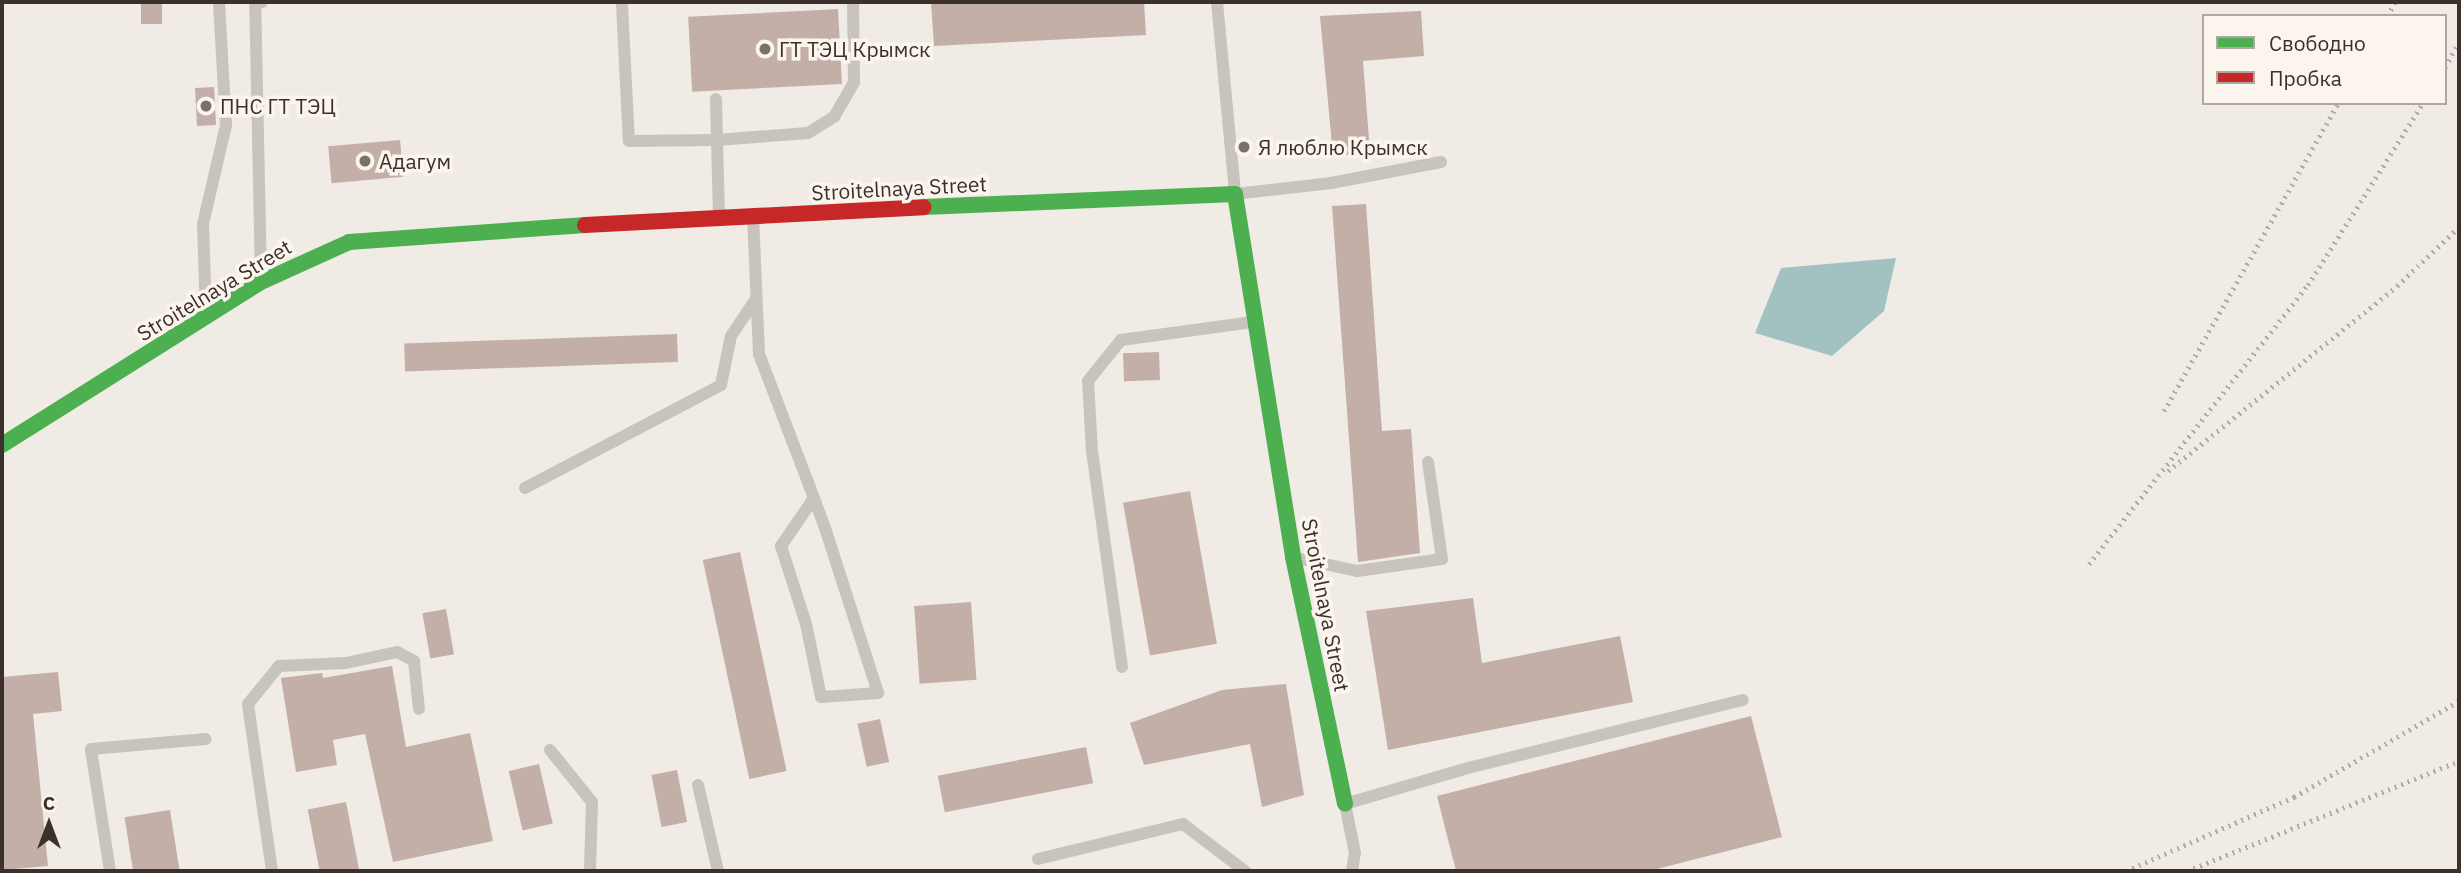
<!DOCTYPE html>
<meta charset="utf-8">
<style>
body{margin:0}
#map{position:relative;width:2461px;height:873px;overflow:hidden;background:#f0ebe5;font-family:"IBM Plex Sans",sans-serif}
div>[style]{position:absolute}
.water>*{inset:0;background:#a1c2c1}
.building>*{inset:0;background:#c3afa7;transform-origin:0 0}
.lane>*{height:12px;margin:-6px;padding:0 6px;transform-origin:6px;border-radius:6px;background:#c9c3be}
.fast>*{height:16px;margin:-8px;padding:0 8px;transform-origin:8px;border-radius:8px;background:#4caf50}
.jam>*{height:16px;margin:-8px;padding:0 8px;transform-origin:8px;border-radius:8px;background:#c62828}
.rail>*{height:5px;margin-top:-2.5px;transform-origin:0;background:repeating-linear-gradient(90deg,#b1aca8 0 2px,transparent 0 7px)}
.dots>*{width:19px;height:19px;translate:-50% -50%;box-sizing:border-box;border:4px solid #fbf5ee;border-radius:50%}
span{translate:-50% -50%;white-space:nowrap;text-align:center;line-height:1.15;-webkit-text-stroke:7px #fbf5ee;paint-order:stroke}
.poi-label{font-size:21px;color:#3b302b}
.left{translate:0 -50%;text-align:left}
.street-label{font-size:21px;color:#3b302b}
.frame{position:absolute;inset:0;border:4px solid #3b302b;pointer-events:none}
.legend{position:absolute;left:2202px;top:14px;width:245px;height:91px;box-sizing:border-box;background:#fbf5ee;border:2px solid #aea6a0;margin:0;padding:9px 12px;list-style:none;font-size:21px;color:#3b302b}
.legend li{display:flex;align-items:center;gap:14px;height:35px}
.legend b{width:35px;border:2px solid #aea6a0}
.north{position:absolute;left:14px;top:789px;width:70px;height:70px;-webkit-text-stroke:5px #fbf5ee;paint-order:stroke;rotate:0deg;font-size:19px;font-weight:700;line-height:28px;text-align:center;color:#3b302b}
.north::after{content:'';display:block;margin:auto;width:24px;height:32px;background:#3b302b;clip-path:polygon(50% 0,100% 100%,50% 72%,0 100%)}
</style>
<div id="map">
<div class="water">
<i style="clip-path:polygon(1896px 258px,1884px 311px,1832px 356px,1755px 333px,1781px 268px)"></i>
</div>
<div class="building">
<i style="left:141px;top:2px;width:21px;height:22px"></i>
<i style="clip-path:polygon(931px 2px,1144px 2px,1146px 35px,934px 46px)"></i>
<i style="left:838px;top:9px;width:75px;height:150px;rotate:87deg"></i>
<i style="clip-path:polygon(1421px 11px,1424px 56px,1363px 61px,1370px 153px,1333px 156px,1320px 16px)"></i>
<i style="left:214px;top:87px;width:38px;height:19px;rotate:87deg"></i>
<i style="left:400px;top:140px;width:37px;height:72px;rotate:85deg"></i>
<i style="clip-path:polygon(1366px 204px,1382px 431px,1411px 429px,1420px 553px,1358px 562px,1332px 206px)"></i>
<i style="left:677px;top:334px;width:28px;height:273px;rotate:88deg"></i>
<i style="left:1159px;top:352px;width:28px;height:36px;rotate:88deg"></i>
<i style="left:1190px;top:491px;width:155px;height:68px;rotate:80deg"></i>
<i style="left:740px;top:552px;width:224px;height:38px;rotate:78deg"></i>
<i style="clip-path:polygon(1473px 598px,1482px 663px,1620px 636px,1633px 702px,1388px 750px,1366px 611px)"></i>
<i style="left:971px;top:602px;width:78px;height:57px;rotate:86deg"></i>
<i style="left:446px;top:609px;width:46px;height:24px;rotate:80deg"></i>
<i style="clip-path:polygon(392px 666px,406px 747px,470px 733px,493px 841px,393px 862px,365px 734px,333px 740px,337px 765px,296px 772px,281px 678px,322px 673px,323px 678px)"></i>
<i style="clip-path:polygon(58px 672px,62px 711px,33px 714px,48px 866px,2px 870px,2px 677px)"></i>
<i style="clip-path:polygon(1286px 684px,1304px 795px,1262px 807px,1250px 744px,1144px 765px,1130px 723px,1222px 690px)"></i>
<i style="clip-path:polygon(1751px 716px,1782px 837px,1649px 871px,1456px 871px,1437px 796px)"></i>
<i style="left:880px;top:719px;width:44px;height:23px;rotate:78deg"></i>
<i style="left:1086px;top:747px;width:37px;height:151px;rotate:79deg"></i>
<i style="left:539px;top:764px;width:61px;height:31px;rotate:77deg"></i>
<i style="left:677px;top:770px;width:53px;height:26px;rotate:79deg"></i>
<i style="left:346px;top:802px;width:70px;height:39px;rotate:79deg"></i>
<i style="left:170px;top:810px;width:62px;height:46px;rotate:81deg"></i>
</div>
<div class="lane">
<i style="left:1217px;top:2px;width:193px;rotate:84.6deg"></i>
<i style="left:1235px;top:194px;width:97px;rotate:-6.5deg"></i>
<i style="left:1331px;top:183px;width:112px;rotate:-10.8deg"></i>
<i style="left:622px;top:5px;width:136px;rotate:87.1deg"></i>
<i style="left:629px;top:141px;width:88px;rotate:-0.7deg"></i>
<i style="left:717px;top:140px;width:41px;rotate:-91.4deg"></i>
<i style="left:719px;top:215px;width:75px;rotate:-91.5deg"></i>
<i style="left:717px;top:140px;width:91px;rotate:-4.4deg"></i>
<i style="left:808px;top:133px;width:31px;rotate:-32deg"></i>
<i style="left:834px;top:117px;width:39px;rotate:-60deg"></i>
<i style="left:854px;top:83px;width:81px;rotate:-90.7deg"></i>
<i style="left:753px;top:216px;width:138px;rotate:87.5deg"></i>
<i style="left:759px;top:354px;width:154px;rotate:69.1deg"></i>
<i style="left:814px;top:498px;width:38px;rotate:70deg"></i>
<i style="left:827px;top:534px;width:167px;rotate:72.2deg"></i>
<i style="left:878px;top:693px;width:57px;rotate:176deg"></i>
<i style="left:821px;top:697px;width:75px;rotate:-101.6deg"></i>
<i style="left:806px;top:624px;width:82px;rotate:-107.8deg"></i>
<i style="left:781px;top:546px;width:58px;rotate:-55.5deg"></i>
<i style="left:261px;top:279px;width:277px;rotate:-91.2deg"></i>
<i style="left:255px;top:2px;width:7px"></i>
<i style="left:206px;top:314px;width:90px;rotate:-91.9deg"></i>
<i style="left:203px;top:224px;width:102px;rotate:-76.9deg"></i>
<i style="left:226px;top:125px;width:123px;rotate:-93.3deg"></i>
<i style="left:525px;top:488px;width:221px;rotate:-27.7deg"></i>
<i style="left:721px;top:385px;width:50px;rotate:-78.5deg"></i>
<i style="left:731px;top:336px;width:45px;rotate:-56deg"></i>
<i style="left:1297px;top:558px;width:61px;rotate:12.2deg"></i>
<i style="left:1357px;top:571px;width:86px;rotate:-8deg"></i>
<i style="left:1442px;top:559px;width:98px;rotate:-98.2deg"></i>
<i style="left:1122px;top:667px;width:217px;rotate:-97.9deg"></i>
<i style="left:1092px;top:452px;width:71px;rotate:-93.2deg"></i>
<i style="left:1088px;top:381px;width:53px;rotate:-51.2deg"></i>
<i style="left:1121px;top:340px;width:133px;rotate:-7.8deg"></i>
<i style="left:550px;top:750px;width:67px;rotate:51.1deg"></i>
<i style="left:592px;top:802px;width:69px;rotate:91.7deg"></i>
<i style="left:698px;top:785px;width:88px;rotate:76.9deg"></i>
<i style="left:1038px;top:859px;width:149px;rotate:-13.6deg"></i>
<i style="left:1183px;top:824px;width:78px;rotate:37.2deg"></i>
<i style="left:110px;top:871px;width:123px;rotate:-98.9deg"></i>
<i style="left:91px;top:749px;width:115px;rotate:-5deg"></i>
<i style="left:272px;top:871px;width:169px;rotate:-98.2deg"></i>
<i style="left:248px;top:704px;width:49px;rotate:-50.8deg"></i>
<i style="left:279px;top:666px;width:67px;rotate:-2.6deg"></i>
<i style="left:346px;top:663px;width:52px;rotate:-12.2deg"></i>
<i style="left:397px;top:652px;width:19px;rotate:28deg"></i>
<i style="left:414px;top:661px;width:48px;rotate:84.1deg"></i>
<i style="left:1352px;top:871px;width:18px;rotate:-81deg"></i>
<i style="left:1355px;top:853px;width:50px;rotate:-101.5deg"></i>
<i style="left:1345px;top:804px;width:128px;rotate:-16.3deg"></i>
<i style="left:1468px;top:768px;width:283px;rotate:-13.9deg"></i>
</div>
<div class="fast">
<i style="left:924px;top:207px;width:311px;rotate:-2.4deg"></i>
<i style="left:1235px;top:194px;width:368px;rotate:80.9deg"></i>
<i style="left:1293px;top:557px;width:252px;rotate:78.1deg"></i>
<i style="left:2px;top:445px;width:306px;rotate:-32.2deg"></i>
<i style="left:261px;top:282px;width:97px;rotate:-24.4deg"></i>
<i style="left:349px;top:242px;width:237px;rotate:-4.1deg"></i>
</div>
<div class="jam">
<i style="left:585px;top:225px;width:339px;rotate:-3deg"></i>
</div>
<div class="rail">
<i style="left:2387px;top:16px;width:16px;rotate:-60deg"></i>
<i style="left:2445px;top:67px;width:28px;rotate:-60deg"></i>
<i style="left:2164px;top:411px;width:354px;rotate:-60.5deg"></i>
<i style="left:2168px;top:471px;width:294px;rotate:-38.9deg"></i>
<i style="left:2397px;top:286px;width:86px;rotate:-43.6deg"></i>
<i style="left:2089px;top:564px;width:355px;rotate:-51.9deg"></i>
<i style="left:2308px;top:285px;width:215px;rotate:-57.7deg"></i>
<i style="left:2126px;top:871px;width:184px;rotate:-23.8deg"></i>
<i style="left:2294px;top:797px;width:191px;rotate:-30.2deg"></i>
<i style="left:2187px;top:871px;width:293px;rotate:-22deg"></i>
</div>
<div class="dots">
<i style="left:765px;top:49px;background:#7a716c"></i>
<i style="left:206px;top:106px;background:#7a716c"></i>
<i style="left:1244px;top:147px;background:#7a716c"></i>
<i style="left:365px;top:161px;background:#7a716c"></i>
</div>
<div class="poi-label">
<span class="left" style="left:779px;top:49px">ГТ ТЭЦ Крымск</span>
<span class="left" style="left:220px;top:106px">ПНС ГТ ТЭЦ</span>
<span class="left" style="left:1258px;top:147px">Я люблю Крымск</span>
<span class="left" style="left:379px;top:161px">Адагум</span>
</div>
<div class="street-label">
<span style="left:899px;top:188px;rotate:-3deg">Stroitelnaya Street</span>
<span style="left:214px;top:290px;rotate:-31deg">Stroitelnaya Street</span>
<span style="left:1326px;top:605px;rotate:79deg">Stroitelnaya Street</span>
</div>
<div class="frame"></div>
<ul class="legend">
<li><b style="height:9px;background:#4caf50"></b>Свободно</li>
<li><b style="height:9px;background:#c62828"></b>Пробка</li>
</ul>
<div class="north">С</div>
</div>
